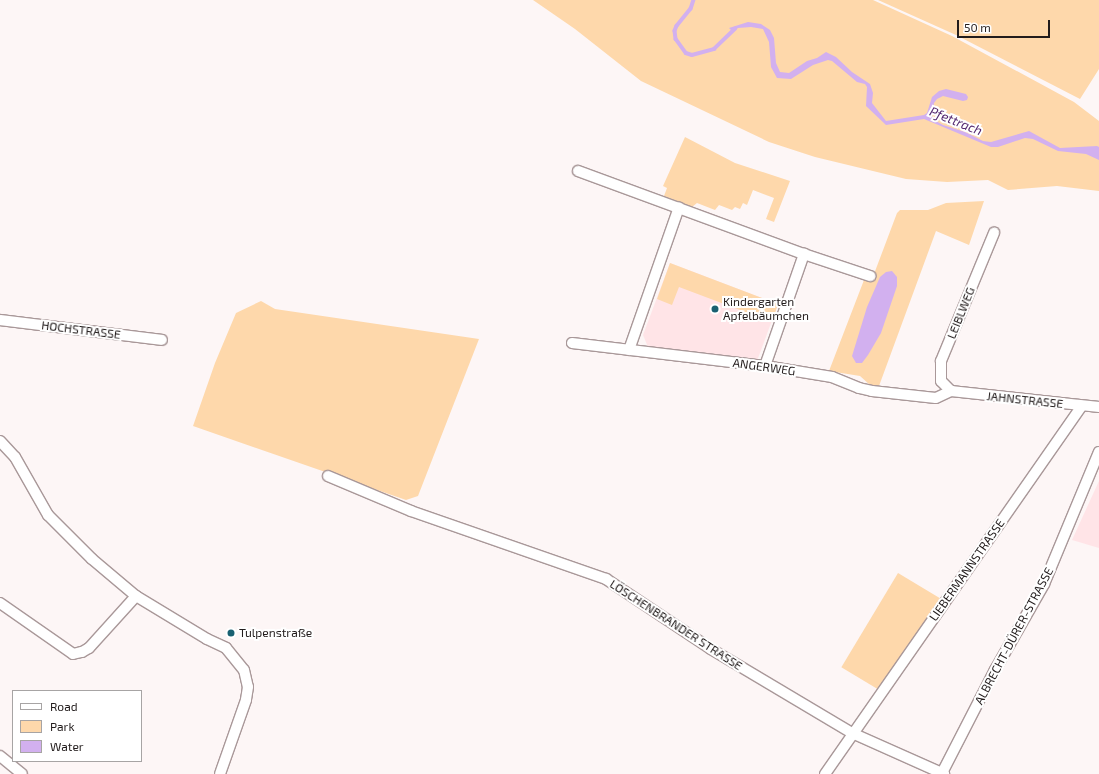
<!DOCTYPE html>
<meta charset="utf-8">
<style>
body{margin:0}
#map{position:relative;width:1099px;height:774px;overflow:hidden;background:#fdf6f6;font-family:"Exo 2",sans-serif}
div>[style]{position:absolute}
.built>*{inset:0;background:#ffe4e7}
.green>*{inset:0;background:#fed8ab;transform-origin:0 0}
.water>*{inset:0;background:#d2b0ef}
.stream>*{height:3.5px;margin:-1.75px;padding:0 1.75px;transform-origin:1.75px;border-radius:1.75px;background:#d2b0ef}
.roads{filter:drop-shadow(1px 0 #a99899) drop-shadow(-1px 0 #a99899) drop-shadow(0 1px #a99899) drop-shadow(0 -1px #a99899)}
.minor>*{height:10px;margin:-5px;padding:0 5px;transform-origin:5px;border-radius:5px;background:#fff}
.dots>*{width:11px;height:11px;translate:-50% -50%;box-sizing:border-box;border:2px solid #fff;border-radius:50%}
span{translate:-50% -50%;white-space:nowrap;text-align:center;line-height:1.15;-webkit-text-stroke:4px #fff;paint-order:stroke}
.poi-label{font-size:12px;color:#221c1c}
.left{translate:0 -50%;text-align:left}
.street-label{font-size:12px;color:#221c1c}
.water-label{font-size:13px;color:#52266f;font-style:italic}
.legend{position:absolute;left:12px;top:690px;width:130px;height:72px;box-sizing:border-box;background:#fff;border:1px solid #a7a4a4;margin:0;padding:5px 7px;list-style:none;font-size:12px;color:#221c1c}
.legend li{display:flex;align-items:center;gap:8px;height:20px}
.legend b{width:20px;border:1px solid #a7a4a4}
.scale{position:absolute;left:957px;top:20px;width:93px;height:18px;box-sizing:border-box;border:2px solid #221c1c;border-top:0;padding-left:5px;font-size:12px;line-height:14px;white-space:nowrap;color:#221c1c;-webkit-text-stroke:3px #fff;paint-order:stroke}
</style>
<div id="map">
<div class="built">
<i style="clip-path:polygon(670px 263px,778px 304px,757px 361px,648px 347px,643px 335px)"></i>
<i style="clip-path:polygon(1099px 481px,1099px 548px,1072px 540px)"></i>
</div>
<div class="green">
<i style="clip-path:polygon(533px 0,873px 0,952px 36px,1074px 102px,1099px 121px,1099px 191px,1057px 186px,1008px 190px,988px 180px,947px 182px,906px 179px,815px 157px,769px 142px,641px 81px,575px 29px)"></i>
<i style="clip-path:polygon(878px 0,1099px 0,1099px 69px,1080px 99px,956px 35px)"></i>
<i style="clip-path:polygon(685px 137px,735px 163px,790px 181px,774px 222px,766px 219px,774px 198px,753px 190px,747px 205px,743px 203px,740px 209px,735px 207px,732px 210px,719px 205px,715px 210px,697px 203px,692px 207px,664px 196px,667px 188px,663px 186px)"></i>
<i style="clip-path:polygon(984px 201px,969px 245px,936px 231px,879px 386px,870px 385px,860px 376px,829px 371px,864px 280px,871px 282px,897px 213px,900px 210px,928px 210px,946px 203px)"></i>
<i style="clip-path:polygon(670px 263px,778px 304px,772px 322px,679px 287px,672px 305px,657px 299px)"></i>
<i style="clip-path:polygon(261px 301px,275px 309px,479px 339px,418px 496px,406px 500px,193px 426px,215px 363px,236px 313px)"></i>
<i style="left:898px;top:573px;width:49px;height:110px;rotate:31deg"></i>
</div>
<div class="water">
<i style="clip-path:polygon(748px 22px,761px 24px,770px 30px,774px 38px,776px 63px,780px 72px,789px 73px,807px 61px,817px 58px,826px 52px,836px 57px,852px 72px,870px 84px,873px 93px,872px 103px,886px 121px,924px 115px,927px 113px,932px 97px,939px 91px,946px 89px,966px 94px,968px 97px,967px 100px,963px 101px,943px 96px,937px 99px,934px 103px,932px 116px,936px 121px,943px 125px,965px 132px,983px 141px,991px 142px,1029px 131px,1060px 148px,1097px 146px,1099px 147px,1099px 160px,1086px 154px,1058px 151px,1033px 139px,1025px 138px,998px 147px,991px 147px,924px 119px,886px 125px,866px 106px,867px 87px,865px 84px,857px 82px,832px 61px,828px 60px,813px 65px,791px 79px,777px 78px,771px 67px,769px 42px,763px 29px,751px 27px,738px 28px,733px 32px,729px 28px)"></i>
<i style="clip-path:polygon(892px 271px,897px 277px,897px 286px,881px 333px,868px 355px,862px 363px,856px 363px,852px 356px,867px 307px,880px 277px,886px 272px)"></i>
</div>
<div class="stream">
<i style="left:694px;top:0;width:9px;rotate:108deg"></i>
<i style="left:691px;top:9px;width:22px;rotate:129deg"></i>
<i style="left:677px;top:26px;width:5px;rotate:112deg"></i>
<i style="left:675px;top:31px;width:8px;rotate:83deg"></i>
<i style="left:676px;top:39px;width:17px;rotate:54deg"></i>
<i style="left:686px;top:53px;width:6px;rotate:18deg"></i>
<i style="left:692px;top:55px;width:23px;rotate:-15deg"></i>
<i style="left:714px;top:49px;width:29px;rotate:-44deg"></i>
</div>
<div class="roads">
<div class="minor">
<i style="left:578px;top:171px;width:241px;rotate:20.2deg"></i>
<i style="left:804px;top:254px;width:70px;rotate:18.4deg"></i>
<i style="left:0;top:320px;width:163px;rotate:7deg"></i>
<i style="left:572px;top:343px;width:194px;rotate:6.8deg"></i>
<i style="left:765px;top:366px;width:68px;rotate:9.3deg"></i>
<i style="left:832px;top:377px;width:29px;rotate:22deg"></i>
<i style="left:859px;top:388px;width:13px;rotate:13deg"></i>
<i style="left:872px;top:391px;width:64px;rotate:6.2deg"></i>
<i style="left:936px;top:398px;width:17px;rotate:-25deg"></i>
<i style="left:629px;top:350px;width:151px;rotate:-70.7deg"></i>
<i style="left:765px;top:366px;width:119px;rotate:-70.8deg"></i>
<i style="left:951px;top:391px;width:14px;rotate:-135deg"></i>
<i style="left:941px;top:381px;width:20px;rotate:-90deg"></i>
<i style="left:941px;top:361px;width:139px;rotate:-67.5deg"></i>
<i style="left:951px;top:391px;width:149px;rotate:6.2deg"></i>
<i style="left:0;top:441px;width:22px;rotate:47deg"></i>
<i style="left:15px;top:457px;width:67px;rotate:60.4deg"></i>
<i style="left:48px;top:515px;width:62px;rotate:45deg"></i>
<i style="left:92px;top:559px;width:57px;rotate:40.1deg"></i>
<i style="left:136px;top:596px;width:83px;rotate:31.2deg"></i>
<i style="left:207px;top:639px;width:21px;rotate:25deg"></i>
<i style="left:226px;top:648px;width:28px;rotate:51deg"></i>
<i style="left:244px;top:670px;width:17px;rotate:77deg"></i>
<i style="left:248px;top:687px;width:13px;rotate:99deg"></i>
<i style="left:246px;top:700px;width:78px;rotate:109.4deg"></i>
<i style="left:328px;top:476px;width:90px;rotate:22.9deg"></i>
<i style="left:411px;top:511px;width:207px;rotate:19.2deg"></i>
<i style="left:606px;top:579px;width:126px;rotate:33.7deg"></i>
<i style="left:711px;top:649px;width:164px;rotate:30.8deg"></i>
<i style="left:852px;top:733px;width:101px;rotate:24deg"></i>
<i style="left:0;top:603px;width:89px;rotate:34.9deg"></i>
<i style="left:73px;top:654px;width:9px;rotate:-13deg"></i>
<i style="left:82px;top:652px;width:8px;rotate:-30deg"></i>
<i style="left:89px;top:648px;width:70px;rotate:-47.9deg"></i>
<i style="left:0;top:756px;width:28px;rotate:39deg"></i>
<i style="left:942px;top:773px;width:116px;rotate:-62.8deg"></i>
<i style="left:995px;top:670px;width:99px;rotate:-60.3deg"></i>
<i style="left:1044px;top:584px;width:143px;rotate:-67.4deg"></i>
<i style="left:825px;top:774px;width:449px;rotate:-55.1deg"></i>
</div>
</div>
<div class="dots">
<i style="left:715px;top:309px;background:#196071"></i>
<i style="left:231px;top:633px;background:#196071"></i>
</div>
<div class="poi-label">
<span class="left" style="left:723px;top:309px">Kindergarten<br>Apfelbäumchen</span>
<span class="left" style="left:239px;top:633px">Tulpenstraße</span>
</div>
<div class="street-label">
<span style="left:961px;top:313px;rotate:-68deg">LEIBLWEG</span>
<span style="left:81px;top:330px;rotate:7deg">HOCHSTRASSE</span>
<span style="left:764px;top:367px;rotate:8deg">ANGERWEG</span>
<span style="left:1025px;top:400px;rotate:6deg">JAHNSTRASSE</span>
<span style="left:967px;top:570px;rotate:-55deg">LIEBERMANNSTRASSE</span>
<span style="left:676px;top:625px;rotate:33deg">LÖSCHENBRANDER STRASSE</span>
<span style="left:1014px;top:636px;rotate:-62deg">ALBRECHT-DÜRER-STRASSE</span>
</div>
<div class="water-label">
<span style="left:956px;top:121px;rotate:22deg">Pfettrach</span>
</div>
<ul class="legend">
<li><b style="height:5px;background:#fff"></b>Road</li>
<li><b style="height:11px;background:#fed8ab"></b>Park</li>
<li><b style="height:11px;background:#d2b0ef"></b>Water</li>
</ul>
<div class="scale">50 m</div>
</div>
